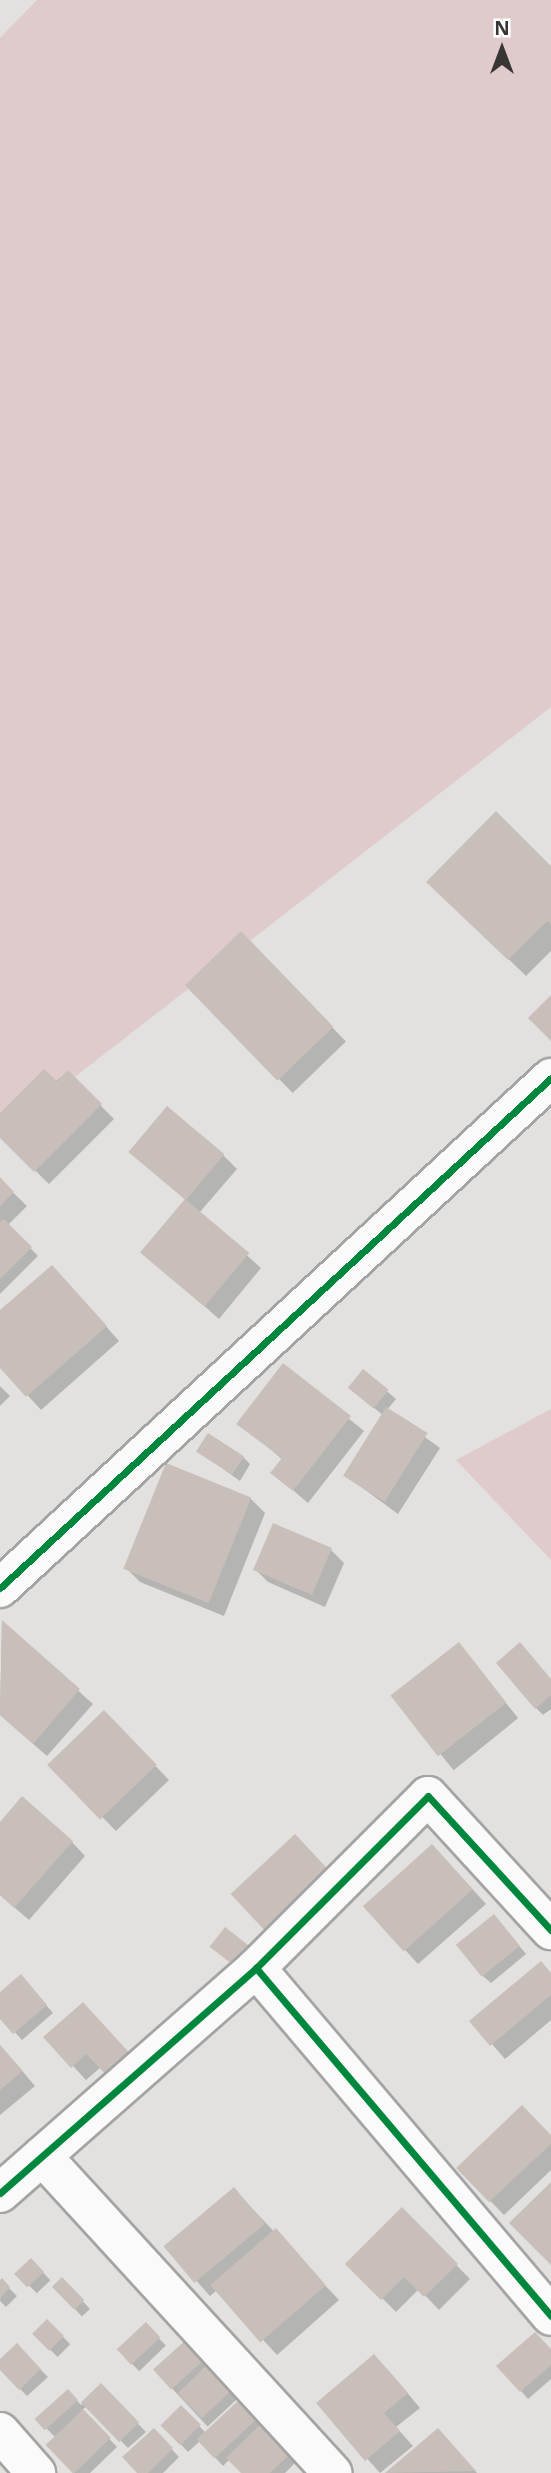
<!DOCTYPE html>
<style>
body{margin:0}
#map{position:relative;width:551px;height:2473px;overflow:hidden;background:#e2e1df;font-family:"Noto Sans",sans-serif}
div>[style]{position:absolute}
.green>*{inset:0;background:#dfcbcb}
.shadow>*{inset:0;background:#0003;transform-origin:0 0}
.building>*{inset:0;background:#c9bfba;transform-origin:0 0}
.roads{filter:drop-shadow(2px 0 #a4a4a2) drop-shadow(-2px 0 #a4a4a2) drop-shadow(0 2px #a4a4a2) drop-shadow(0 -2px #a4a4a2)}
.street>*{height:38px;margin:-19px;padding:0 19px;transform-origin:19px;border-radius:19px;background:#fbfafa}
.cycleway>*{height:7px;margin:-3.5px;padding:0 3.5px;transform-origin:3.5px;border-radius:3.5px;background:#00873e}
span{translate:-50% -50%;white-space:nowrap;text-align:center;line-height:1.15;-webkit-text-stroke:5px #fff;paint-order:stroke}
.north{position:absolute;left:467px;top:14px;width:70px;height:70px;-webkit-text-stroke:5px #fff;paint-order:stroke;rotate:0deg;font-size:19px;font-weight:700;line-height:28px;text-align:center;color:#373635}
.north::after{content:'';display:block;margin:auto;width:24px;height:32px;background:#373635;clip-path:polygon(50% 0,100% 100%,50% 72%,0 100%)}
</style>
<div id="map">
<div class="green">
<i style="clip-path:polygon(37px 0,551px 0,551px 707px,0 1135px,0 38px)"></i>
<i style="clip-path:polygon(551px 1409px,551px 1560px,456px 1460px)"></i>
</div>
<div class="shadow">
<i style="clip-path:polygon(551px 868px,551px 951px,526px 976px,429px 882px)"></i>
<i style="left:241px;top:933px;width:151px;height:74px;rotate:46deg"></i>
<i style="clip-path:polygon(68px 1073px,114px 1119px,49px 1184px,0 1136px,0 1116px)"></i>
<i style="clip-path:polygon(130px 1151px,223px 1155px,237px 1169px,199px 1213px,261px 1268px,219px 1319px,143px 1252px,186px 1200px)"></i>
<i style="clip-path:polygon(0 1180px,27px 1206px,8px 1225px,38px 1256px,0 1294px)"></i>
<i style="clip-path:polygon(66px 1281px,119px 1341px,41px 1410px,0 1365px,0 1312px)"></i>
<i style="clip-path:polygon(283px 1365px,364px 1431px,308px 1503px,273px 1473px,283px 1460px,239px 1423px)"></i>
<i style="clip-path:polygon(364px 1372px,396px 1399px,387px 1410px,440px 1448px,398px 1514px,345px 1475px,383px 1415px,359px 1396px)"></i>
<i style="clip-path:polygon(0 1386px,10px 1396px,0 1406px)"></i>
<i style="clip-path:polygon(198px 1451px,243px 1457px,250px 1464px,240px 1481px)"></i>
<i style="clip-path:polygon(167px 1465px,251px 1499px,265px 1513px,224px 1616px,140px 1582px,126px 1568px)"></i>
<i style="clip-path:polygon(331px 1550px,344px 1563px,325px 1607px,268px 1582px,254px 1568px)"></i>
<i style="clip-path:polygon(2px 1623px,93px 1704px,47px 1756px,0 1715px)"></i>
<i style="left:459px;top:1645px;width:94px;height:83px;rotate:51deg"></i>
<i style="clip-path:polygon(551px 1680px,551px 1709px,543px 1715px,536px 1708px)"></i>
<i style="clip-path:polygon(117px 1726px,169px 1780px,116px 1831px,50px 1764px)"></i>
<i style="clip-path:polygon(0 1824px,72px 1842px,85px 1856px,29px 1920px,0 1895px)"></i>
<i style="clip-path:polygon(446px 1860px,486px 1904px,418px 1964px,365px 1906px)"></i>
<i style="clip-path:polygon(501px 1924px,526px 1954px,491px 1983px,483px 1976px)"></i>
<i style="clip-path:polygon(551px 1973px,551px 2020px,505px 2059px,472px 2021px)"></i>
<i style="clip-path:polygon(28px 1984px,53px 2013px,22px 2040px,0 2016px,0 1995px)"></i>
<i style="clip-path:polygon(46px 2037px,146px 2073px,101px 2067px,86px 2080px)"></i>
<i style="clip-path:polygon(0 2045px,35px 2086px,0 2115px)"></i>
<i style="clip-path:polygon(551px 2137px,551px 2170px,504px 2215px,458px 2168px)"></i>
<i style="clip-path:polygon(247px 2203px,339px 2300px,277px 2355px,217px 2290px,210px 2296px,166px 2247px)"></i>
<i style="clip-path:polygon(402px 2210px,470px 2279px,439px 2310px,419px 2289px,396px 2312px,348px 2264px)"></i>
<i style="left:31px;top:2260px;width:28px;height:19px;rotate:46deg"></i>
<i style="left:62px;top:2279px;width:41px;height:11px;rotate:47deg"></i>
<i style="clip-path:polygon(2px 2281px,17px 2296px,6px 2307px,0 2301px)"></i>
<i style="left:47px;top:2321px;width:33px;height:18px;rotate:45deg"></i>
<i style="left:145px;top:2324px;width:30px;height:37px;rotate:46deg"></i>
<i style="left:188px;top:2341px;width:76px;height:44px;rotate:47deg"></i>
<i style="clip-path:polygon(17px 2346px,48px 2377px,27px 2396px,0 2368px,0 2362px)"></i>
<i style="clip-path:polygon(551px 2351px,551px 2379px,528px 2399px,521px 2391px)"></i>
<i style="clip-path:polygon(388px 2370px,420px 2408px,396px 2427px,413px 2446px,380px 2473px,318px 2403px)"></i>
<i style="clip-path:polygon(101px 2386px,146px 2432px,128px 2448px,87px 2406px,82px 2410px,117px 2447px,90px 2473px,75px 2473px,47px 2444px,55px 2437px,38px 2420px,68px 2391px,81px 2405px)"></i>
<i style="clip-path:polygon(239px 2402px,295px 2463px,285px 2473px,243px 2473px,230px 2459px,223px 2466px,200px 2441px,188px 2452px,163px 2425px,181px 2408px,206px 2433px)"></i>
<i style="clip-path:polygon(154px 2430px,179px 2457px,163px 2473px,139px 2473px)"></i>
<i style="clip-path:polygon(438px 2430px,477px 2473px,388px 2473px)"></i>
</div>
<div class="building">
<i style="clip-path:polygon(496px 811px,551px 866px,551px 925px,547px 921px,508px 960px,426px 882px)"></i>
<i style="left:241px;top:931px;width:133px;height:78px;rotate:46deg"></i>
<i style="clip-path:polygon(551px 995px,551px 1041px,528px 1018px)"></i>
<i style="clip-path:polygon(44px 1069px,57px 1081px,68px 1070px,102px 1104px,34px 1172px,0 1138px,0 1113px)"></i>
<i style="left:167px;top:1106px;width:75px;height:60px;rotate:40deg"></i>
<i style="clip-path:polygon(0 1177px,14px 1192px,0 1206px)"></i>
<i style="left:185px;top:1199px;width:84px;height:70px;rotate:40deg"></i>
<i style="clip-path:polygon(4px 1219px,32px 1247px,0 1279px,0 1222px)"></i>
<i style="clip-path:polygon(52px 1265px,107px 1326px,26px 1397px,0 1368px,0 1310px)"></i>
<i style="clip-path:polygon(283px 1363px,351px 1416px,293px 1491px,270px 1473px,282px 1458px,236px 1424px)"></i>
<i style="left:363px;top:1369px;width:33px;height:24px;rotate:39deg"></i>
<i style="left:386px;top:1407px;width:49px;height:81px;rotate:32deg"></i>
<i style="left:208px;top:1433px;width:43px;height:22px;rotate:33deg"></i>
<i style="left:166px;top:1463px;width:92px;height:114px;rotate:22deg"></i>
<i style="left:273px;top:1523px;width:64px;height:51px;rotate:23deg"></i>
<i style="clip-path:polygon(2px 1620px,80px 1689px,33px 1744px,0 1715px)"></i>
<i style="left:459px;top:1642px;width:77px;height:87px;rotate:52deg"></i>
<i style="clip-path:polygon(520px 1642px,551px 1679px,551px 1695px,535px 1709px,496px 1663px)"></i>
<i style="left:104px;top:1710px;width:76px;height:79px;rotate:46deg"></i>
<i style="clip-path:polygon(22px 1796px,73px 1841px,14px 1908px,0 1895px,0 1822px)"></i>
<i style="left:295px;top:1834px;width:50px;height:88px;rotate:47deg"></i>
<i style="left:432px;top:1844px;width:61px;height:93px;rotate:48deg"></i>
<i style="left:494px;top:1914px;width:41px;height:49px;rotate:51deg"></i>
<i style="left:225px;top:1927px;width:42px;height:25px;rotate:38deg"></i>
<i style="clip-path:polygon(541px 1961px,551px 1973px,551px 1995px,490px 2046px,469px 2021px)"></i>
<i style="clip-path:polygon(21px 1974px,47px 2005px,13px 2034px,0 2019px,0 1992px)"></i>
<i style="clip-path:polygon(83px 2002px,134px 2058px,110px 2079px,86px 2054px,71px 2068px,43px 2037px)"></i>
<i style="clip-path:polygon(0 2045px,23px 2071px,0 2090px)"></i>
<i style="clip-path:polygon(522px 2105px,551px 2135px,551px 2144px,489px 2202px,456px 2168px)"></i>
<i style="clip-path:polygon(551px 2182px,551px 2265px,509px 2223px)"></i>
<i style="left:234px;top:2187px;width:48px;height:92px;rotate:50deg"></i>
<i style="clip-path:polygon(402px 2207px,458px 2264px,424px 2297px,404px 2277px,381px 2300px,345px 2264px)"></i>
<i style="left:276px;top:2228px;width:76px;height:87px;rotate:49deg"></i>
<i style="left:31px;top:2258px;width:19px;height:23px;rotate:47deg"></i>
<i style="left:62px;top:2277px;width:32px;height:14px;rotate:46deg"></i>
<i style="clip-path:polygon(2px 2278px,10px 2287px,0 2298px,0 2280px)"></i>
<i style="left:47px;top:2319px;width:24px;height:21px;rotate:45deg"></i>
<i style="left:146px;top:2322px;width:21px;height:40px;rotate:47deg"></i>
<i style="clip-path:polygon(535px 2332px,551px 2349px,551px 2365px,520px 2392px,496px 2366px)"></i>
<i style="left:188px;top:2338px;width:27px;height:47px;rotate:48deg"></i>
<i style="clip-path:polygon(17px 2343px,41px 2369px,19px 2390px,0 2370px,0 2359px)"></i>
<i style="clip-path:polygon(374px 2354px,408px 2393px,384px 2413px,400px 2431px,365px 2461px,316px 2403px)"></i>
<i style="left:210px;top:2362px;width:35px;height:45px;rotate:46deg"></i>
<i style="left:101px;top:2383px;width:55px;height:28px;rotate:46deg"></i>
<i style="left:68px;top:2389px;width:15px;height:45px;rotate:48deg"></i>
<i style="left:239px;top:2400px;width:26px;height:58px;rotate:47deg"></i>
<i style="left:181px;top:2405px;width:28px;height:29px;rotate:45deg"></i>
<i style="left:83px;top:2409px;width:40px;height:52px;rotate:46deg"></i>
<i style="clip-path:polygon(261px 2424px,289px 2455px,270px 2473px,241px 2473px,226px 2458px)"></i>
<i style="clip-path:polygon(154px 2428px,173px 2448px,148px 2473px,137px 2473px,122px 2457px)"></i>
<i style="clip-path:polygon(438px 2428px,476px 2471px,385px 2473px)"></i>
</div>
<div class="roads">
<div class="street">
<i style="left:0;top:1588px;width:751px;rotate:-42.79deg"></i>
<i style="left:256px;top:1968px;width:456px;rotate:49.7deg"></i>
<i style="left:42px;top:2156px;width:430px;rotate:47.5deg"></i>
<i style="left:0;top:2193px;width:341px;rotate:-41.3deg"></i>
<i style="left:256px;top:1968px;width:243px;rotate:-45deg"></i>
<i style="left:428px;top:1796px;width:182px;rotate:47.5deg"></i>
<i style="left:0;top:2432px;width:55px;rotate:48.7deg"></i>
</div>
</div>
<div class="cycleway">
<i style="left:0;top:1588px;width:751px;rotate:-42.79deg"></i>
<i style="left:256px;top:1968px;width:456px;rotate:49.7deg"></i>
<i style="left:0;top:2193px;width:341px;rotate:-41.3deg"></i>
<i style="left:256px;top:1968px;width:243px;rotate:-45deg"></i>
<i style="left:428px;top:1796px;width:182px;rotate:47.5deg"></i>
</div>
<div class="north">N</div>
</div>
